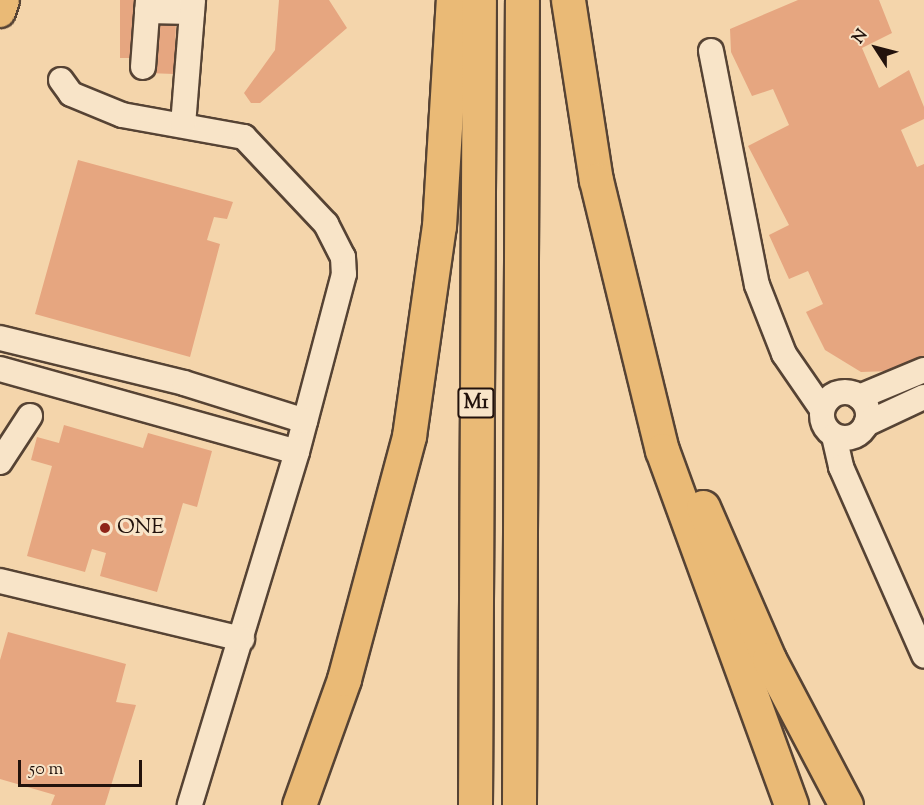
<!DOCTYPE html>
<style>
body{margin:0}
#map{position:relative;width:924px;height:805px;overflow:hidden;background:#f4d5ab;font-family:"Sorts Mill Goudy",serif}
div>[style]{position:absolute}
.building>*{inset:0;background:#e6a680;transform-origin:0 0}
.roads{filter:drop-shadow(2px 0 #564334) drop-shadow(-2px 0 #564334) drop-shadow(0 2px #564334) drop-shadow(0 -2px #564334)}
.minor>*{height:24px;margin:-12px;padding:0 12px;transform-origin:12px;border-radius:12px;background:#f8e4c8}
.minor>.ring{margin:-12px;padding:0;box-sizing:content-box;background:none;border:24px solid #f8e4c8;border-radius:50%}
.major>*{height:30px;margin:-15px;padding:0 15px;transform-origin:15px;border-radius:15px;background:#eaba76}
.highway>*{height:33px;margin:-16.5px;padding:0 16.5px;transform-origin:16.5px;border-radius:16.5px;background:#eaba76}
.dots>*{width:16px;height:16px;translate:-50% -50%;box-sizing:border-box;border:3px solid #f8e4c8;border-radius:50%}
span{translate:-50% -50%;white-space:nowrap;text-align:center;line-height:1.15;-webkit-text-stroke:6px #f8e4c8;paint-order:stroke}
.shield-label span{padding:2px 4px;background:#f8e4c8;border:2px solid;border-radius:4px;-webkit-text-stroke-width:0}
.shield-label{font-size:20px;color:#22120c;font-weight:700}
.poi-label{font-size:21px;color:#22120c}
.left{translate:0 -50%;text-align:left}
.north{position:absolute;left:846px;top:18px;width:60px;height:60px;-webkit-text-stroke:4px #f8e4c8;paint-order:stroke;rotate:306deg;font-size:16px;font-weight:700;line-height:24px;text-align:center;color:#22120c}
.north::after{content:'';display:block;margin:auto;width:21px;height:27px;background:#22120c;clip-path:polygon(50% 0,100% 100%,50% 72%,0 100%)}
.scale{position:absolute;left:18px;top:760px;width:124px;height:27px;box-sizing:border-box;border:3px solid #22120c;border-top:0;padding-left:8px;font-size:18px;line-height:21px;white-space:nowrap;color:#22120c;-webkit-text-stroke:4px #f8e4c8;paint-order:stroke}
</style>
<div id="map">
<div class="building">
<i style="left:120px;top:0;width:14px;height:58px"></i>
<i style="clip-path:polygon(279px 0,329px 0,347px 28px,260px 103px,251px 103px,244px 93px,275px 50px)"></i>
<i style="clip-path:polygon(798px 0,879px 0,892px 33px,862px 48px,879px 88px,909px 70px,924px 107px,924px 119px,901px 130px,917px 167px,924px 164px,924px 357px,891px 371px,861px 372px,825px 350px,806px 312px,823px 304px,808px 271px,789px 279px,769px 235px,789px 225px,748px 146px,789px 125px,773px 89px,752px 96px,731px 52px,730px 29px)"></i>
<i style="left:149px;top:22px;width:27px;height:51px;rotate:2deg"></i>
<i style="clip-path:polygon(78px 160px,233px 202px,227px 219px,214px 217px,207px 240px,220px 244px,190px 357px,35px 314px)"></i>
<i style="clip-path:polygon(64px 425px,143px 448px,148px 433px,212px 451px,197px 507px,183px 503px,157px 592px,100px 576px,106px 553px,92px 549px,85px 572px,27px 556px,52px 466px,31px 460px,37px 437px,59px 443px)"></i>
<i style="clip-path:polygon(8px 632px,126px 664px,116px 702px,136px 705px,105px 805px,51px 805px,55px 795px,0 779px,0 660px)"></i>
</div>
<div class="roads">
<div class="minor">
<i style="left:147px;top:11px;width:45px;rotate:1.3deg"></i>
<i style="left:711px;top:51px;width:238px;rotate:78.9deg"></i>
<i style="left:757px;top:285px;width:74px;rotate:68.6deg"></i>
<i style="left:784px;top:354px;width:67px;rotate:55.4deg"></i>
<i style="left:143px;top:67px;width:67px;rotate:-85.7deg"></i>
<i style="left:61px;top:80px;width:17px;rotate:54deg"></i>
<i style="left:71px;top:94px;width:55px;rotate:22.4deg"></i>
<i style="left:122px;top:115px;width:124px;rotate:10.2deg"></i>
<i style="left:244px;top:137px;width:120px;rotate:46.7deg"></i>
<i style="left:326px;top:224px;width:37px;rotate:63deg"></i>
<i style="left:343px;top:257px;width:17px;rotate:87deg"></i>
<i style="left:344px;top:274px;width:184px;rotate:104.8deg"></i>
<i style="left:297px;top:452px;width:369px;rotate:106.9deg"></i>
<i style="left:183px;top:125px;width:125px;rotate:-85.4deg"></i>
<i style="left:0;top:338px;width:189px;rotate:13.7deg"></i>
<i style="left:184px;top:383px;width:127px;rotate:17.4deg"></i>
<i style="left:0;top:369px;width:308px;rotate:15.6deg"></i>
<i class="ring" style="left:822px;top:392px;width:22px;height:22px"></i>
<i style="left:859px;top:397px;width:70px;rotate:-22.6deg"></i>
<i style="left:866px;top:424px;width:64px;rotate:-25deg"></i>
<i style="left:834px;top:436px;width:32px;rotate:77deg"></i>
<i style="left:841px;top:467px;width:206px;rotate:66.2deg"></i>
<i style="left:0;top:462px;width:55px;rotate:-56.9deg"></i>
<i style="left:0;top:581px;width:249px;rotate:13.5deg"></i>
</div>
<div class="major">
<i style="left:0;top:12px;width:13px;rotate:-72deg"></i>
</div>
<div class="highway">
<i style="left:568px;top:0;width:182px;rotate:81.2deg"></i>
<i style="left:596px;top:180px;width:278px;rotate:76.3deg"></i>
<i style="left:662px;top:450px;width:378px;rotate:70deg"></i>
<i style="left:703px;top:507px;width:166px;rotate:66.5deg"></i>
<i style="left:769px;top:659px;width:165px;rotate:62.2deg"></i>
<i style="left:299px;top:805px;width:134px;rotate:-70.3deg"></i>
<i style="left:344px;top:679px;width:252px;rotate:-75deg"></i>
<i style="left:409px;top:436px;width:212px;rotate:-81.9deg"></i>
<i style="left:439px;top:226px;width:226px;rotate:-86.5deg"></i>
<i style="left:475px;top:805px;width:805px;rotate:-89.72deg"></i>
<i style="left:519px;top:805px;width:805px;rotate:-89.79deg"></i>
</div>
</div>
<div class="dots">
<i style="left:105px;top:528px;background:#8f2418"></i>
</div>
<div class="shield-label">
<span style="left:476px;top:403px">M1</span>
</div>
<div class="poi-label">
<span class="left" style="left:117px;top:528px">ONE</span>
</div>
<div class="north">N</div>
<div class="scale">50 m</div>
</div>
